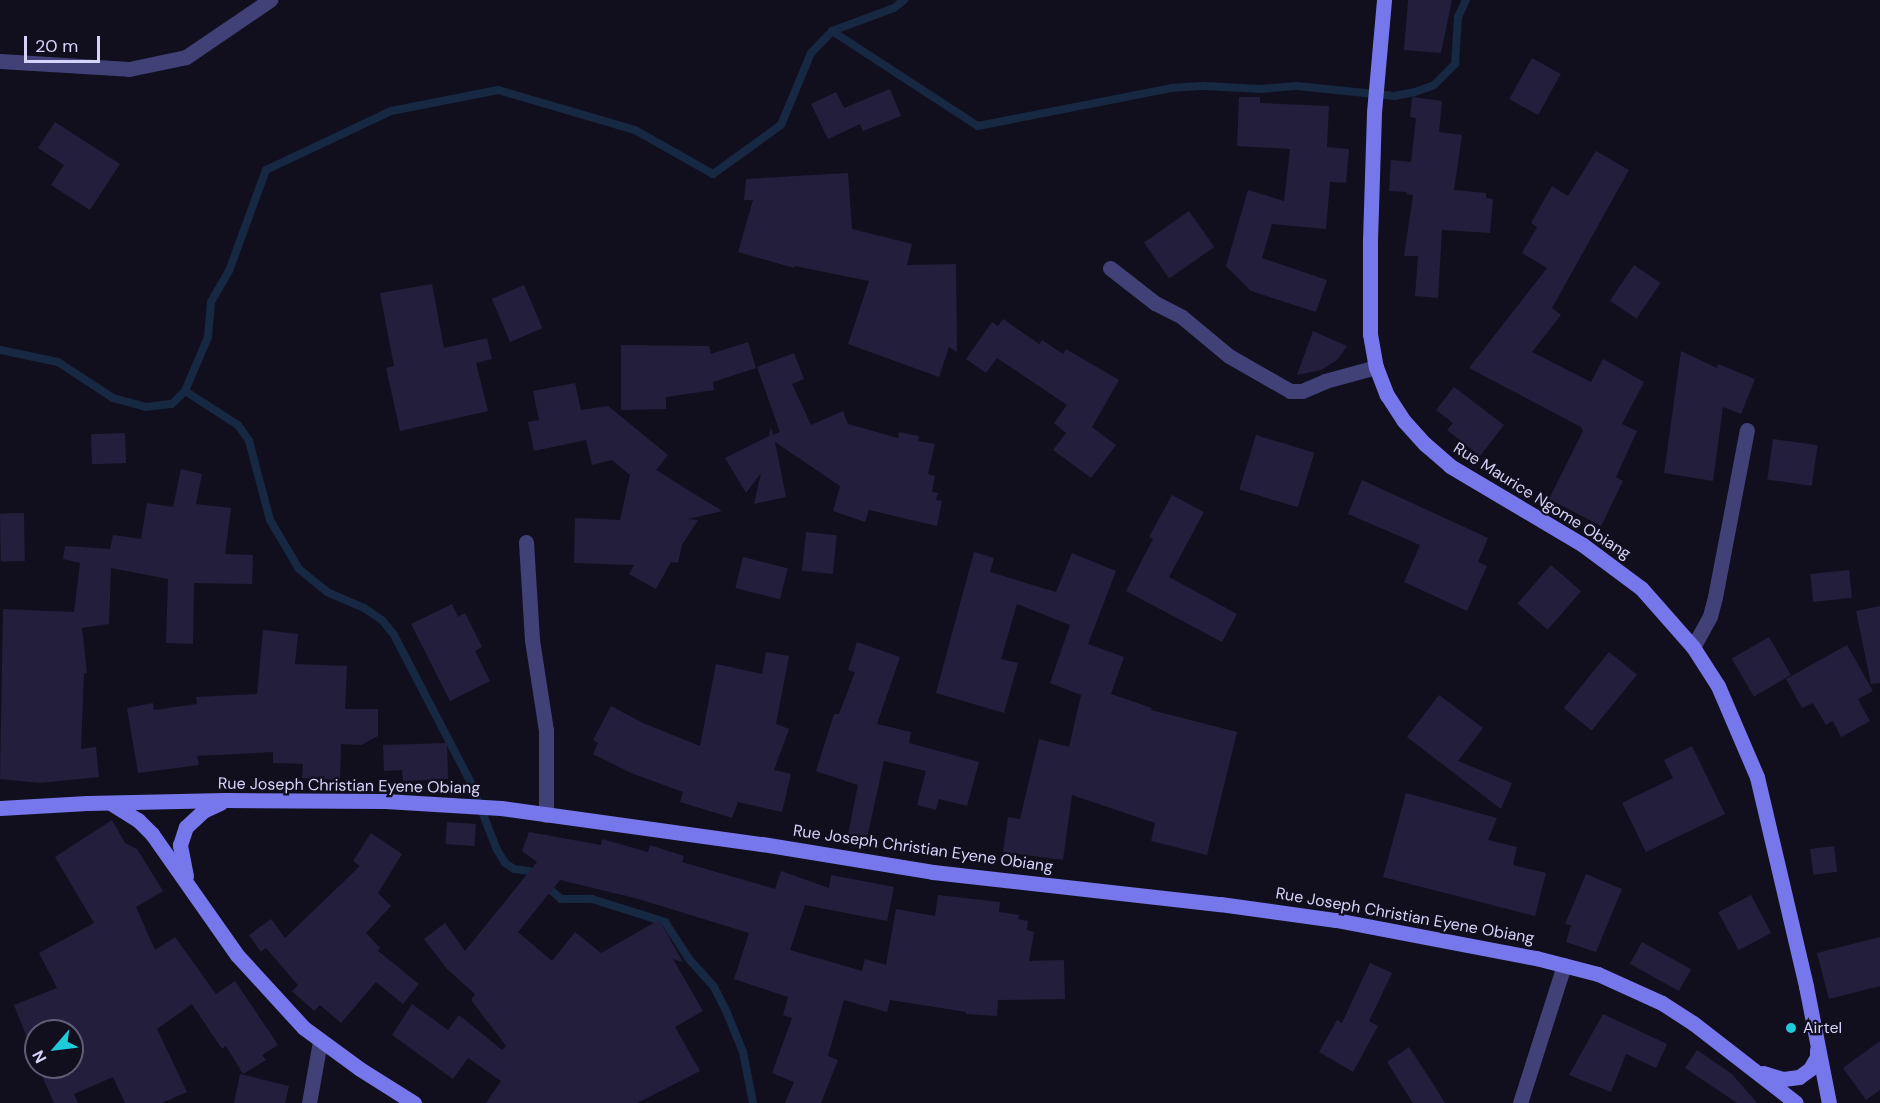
<!DOCTYPE html>
<style>
body{margin:0}
#map{position:relative;width:1880px;height:1103px;overflow:hidden;background:#110f1e;font-family:"DM Sans",sans-serif}
div>[style]{position:absolute}
.stream>*{height:8px;margin:-4px;padding:0 4px;transform-origin:4px;border-radius:4px;background:#162842}
.building>*{inset:0;background:#231e3c;transform-origin:0 0}
.lane>*{height:15px;margin:-7.5px;padding:0 7.5px;transform-origin:7.5px;border-radius:7.5px;background:#414177}
.street>*{height:15px;margin:-7.5px;padding:0 7.5px;transform-origin:7.5px;border-radius:7.5px;background:#414177}
.secondary>*{height:15px;margin:-7.5px;padding:0 7.5px;transform-origin:7.5px;border-radius:7.5px;background:#7777ec}
.dots>*{width:16px;height:16px;translate:-50% -50%;box-sizing:border-box;border:3px solid #110f1e;border-radius:50%}
span{translate:-50% -50%;white-space:nowrap;text-align:center;line-height:1.15;-webkit-text-stroke:4.5px #110f1e;paint-order:stroke}
.street-label{font-size:16px;color:#d6d3f9}
.poi-label{font-size:16px;color:#d6d3f9}
.left{translate:0 -50%;text-align:left}
.north{position:absolute;left:24px;top:1019px;width:60px;height:60px;box-sizing:border-box;background:#110f1e;border:2px solid #605d76;border-radius:50%;rotate:242deg;font-size:16px;font-weight:700;line-height:24px;text-align:center;color:#d6d3f9}
.north::after{content:'';display:block;margin:auto;width:21px;height:27px;background:#1fcbd9;clip-path:polygon(50% 0,100% 100%,50% 72%,0 100%)}
.scale{position:absolute;left:24px;top:36px;width:76px;height:27px;box-sizing:border-box;border:3px solid #d6d3f9;border-top:0;padding-left:8px;font-size:18px;line-height:21px;white-space:nowrap;color:#d6d3f9;-webkit-text-stroke:4px #110f1e;paint-order:stroke}
</style>
<div id="map">
<div class="stream">
<i style="left:832px;top:31px;width:66px;rotate:-20.4deg"></i>
<i style="left:894px;top:8px;width:13px;rotate:-39deg"></i>
<i style="left:0;top:350px;width:59px;rotate:11.7deg"></i>
<i style="left:58px;top:362px;width:66px;rotate:33.2deg"></i>
<i style="left:113px;top:398px;width:34px;rotate:15deg"></i>
<i style="left:146px;top:407px;width:26px;rotate:-7deg"></i>
<i style="left:172px;top:404px;width:18px;rotate:-45deg"></i>
<i style="left:185px;top:391px;width:59px;rotate:-66.9deg"></i>
<i style="left:208px;top:337px;width:35px;rotate:-85deg"></i>
<i style="left:211px;top:302px;width:36px;rotate:-60deg"></i>
<i style="left:229px;top:271px;width:108px;rotate:-69.9deg"></i>
<i style="left:266px;top:170px;width:138px;rotate:-25.3deg"></i>
<i style="left:391px;top:111px;width:109px;rotate:-11.1deg"></i>
<i style="left:498px;top:90px;width:143px;rotate:16.3deg"></i>
<i style="left:635px;top:130px;width:90px;rotate:29.4deg"></i>
<i style="left:713px;top:174px;width:84px;rotate:-35.8deg"></i>
<i style="left:781px;top:125px;width:78px;rotate:-67.4deg"></i>
<i style="left:811px;top:53px;width:30px;rotate:-46deg"></i>
<i style="left:832px;top:31px;width:174px;rotate:33.1deg"></i>
<i style="left:978px;top:126px;width:198px;rotate:-11.1deg"></i>
<i style="left:1172px;top:88px;width:32px;rotate:-4deg"></i>
<i style="left:1204px;top:86px;width:57px;rotate:3deg"></i>
<i style="left:1261px;top:89px;width:36px;rotate:-5deg"></i>
<i style="left:1297px;top:86px;width:98px;rotate:5.9deg"></i>
<i style="left:1394px;top:96px;width:21px;rotate:-11deg"></i>
<i style="left:1415px;top:92px;width:20px;rotate:-20deg"></i>
<i style="left:1434px;top:85px;width:30px;rotate:-45deg"></i>
<i style="left:1455px;top:64px;width:47px;rotate:-86.3deg"></i>
<i style="left:1458px;top:17px;width:19px;rotate:-65deg"></i>
<i style="left:185px;top:391px;width:63px;rotate:32.7deg"></i>
<i style="left:238px;top:425px;width:19px;rotate:55deg"></i>
<i style="left:249px;top:441px;width:82px;rotate:75.1deg"></i>
<i style="left:270px;top:520px;width:57px;rotate:59.4deg"></i>
<i style="left:299px;top:569px;width:36px;rotate:39deg"></i>
<i style="left:327px;top:592px;width:40px;rotate:23.4deg"></i>
<i style="left:364px;top:608px;width:22px;rotate:34deg"></i>
<i style="left:382px;top:620px;width:19px;rotate:51deg"></i>
<i style="left:394px;top:635px;width:165px;rotate:62.5deg"></i>
<i style="left:470px;top:781px;width:74px;rotate:68.6deg"></i>
<i style="left:497px;top:850px;width:15px;rotate:58deg"></i>
<i style="left:505px;top:863px;width:11px;rotate:34deg"></i>
<i style="left:514px;top:869px;width:15px;rotate:8deg"></i>
<i style="left:529px;top:871px;width:9px;rotate:41deg"></i>
<i style="left:545px;top:885px;width:21px;rotate:41deg"></i>
<i style="left:561px;top:899px;width:31px"></i>
<i style="left:592px;top:899px;width:77px;rotate:17.5deg"></i>
<i style="left:665px;top:922px;width:44px;rotate:57deg"></i>
<i style="left:689px;top:959px;width:38px;rotate:48deg"></i>
<i style="left:714px;top:987px;width:29px;rotate:63deg"></i>
<i style="left:727px;top:1013px;width:42px;rotate:67.7deg"></i>
<i style="left:743px;top:1052px;width:52px;rotate:78.9deg"></i>
</div>
<div class="building">
<i style="clip-path:polygon(1408px 0,1452px 0,1441px 53px,1404px 50px)"></i>
<i style="left:1532px;top:58px;width:33px;height:47px;rotate:29deg"></i>
<i style="clip-path:polygon(890px 89px,901px 116px,863px 131px,860px 124px,828px 139px,811px 104px,836px 92px,844px 108px)"></i>
<i style="clip-path:polygon(1239px 97px,1260px 97px,1260px 103px,1329px 106px,1327px 147px,1349px 149px,1346px 183px,1330px 182px,1326px 229px,1272px 224px,1262px 258px,1327px 280px,1316px 312px,1251px 291px,1226px 266px,1248px 190px,1284px 201px,1290px 149px,1237px 146px)"></i>
<i style="clip-path:polygon(1412px 97px,1442px 101px,1439px 132px,1462px 135px,1454px 190px,1486px 193px,1486px 198px,1493px 199px,1490px 233px,1442px 230px,1438px 298px,1415px 296px,1418px 256px,1404px 256px,1413px 195px,1406px 194px,1407px 192px,1389px 191px,1391px 160px,1411px 162px,1416px 118px,1410px 117px)"></i>
<i style="clip-path:polygon(55px 122px,120px 164px,90px 210px,51px 185px,64px 165px,38px 148px)"></i>
<i style="clip-path:polygon(1596px 151px,1629px 170px,1552px 308px,1561px 315px,1532px 352px,1591px 382px,1603px 359px,1644px 382px,1622px 424px,1637px 431px,1616px 477px,1623px 481px,1601px 526px,1549px 499px,1583px 431px,1581px 427px,1469px 368px,1547px 268px,1522px 253px,1537px 227px,1531px 223px,1552px 186px,1568px 196px)"></i>
<i style="clip-path:polygon(848px 173px,852px 229px,912px 244px,907px 265px,956px 264px,957px 352px,949px 347px,939px 377px,848px 344px,869px 281px,795px 266px,794px 268px,738px 252px,753px 200px,744px 200px,746px 179px)"></i>
<i style="left:1189px;top:211px;width:44px;height:55px;rotate:55deg"></i>
<i style="left:1634px;top:265px;width:32px;height:43px;rotate:34deg"></i>
<i style="clip-path:polygon(432px 284px,444px 348px,487px 338px,492px 359px,476px 363px,488px 411px,400px 431px,386px 368px,394px 366px,380px 293px)"></i>
<i style="left:524px;top:285px;width:47px;height:35px;rotate:67deg"></i>
<i style="clip-path:polygon(1003px 319px,1039px 344px,1042px 340px,1063px 354px,1066px 349px,1119px 380px,1092px 427px,1116px 445px,1091px 478px,1053px 450px,1066px 433px,1054px 423px,1067px 405px,997px 358px,986px 373px,966px 359px,992px 322px,998px 326px)"></i>
<i style="clip-path:polygon(1313px 331px,1347px 346px,1337px 360px,1321px 370px,1297px 375px)"></i>
<i style="clip-path:polygon(748px 342px,756px 368px,713px 382px,714px 390px,666px 397px,666px 409px,621px 410px,621px 345px,709px 346px,711px 354px)"></i>
<i style="clip-path:polygon(1681px 351px,1717px 368px,1718px 364px,1755px 379px,1741px 414px,1723px 407px,1713px 481px,1664px 473px)"></i>
<i style="clip-path:polygon(794px 353px,804px 379px,792px 384px,811px 425px,843px 411px,848px 424px,898px 438px,899px 432px,919px 436px,918px 441px,935px 444px,928px 474px,935px 476px,932px 492px,938px 493px,936px 500px,942px 501px,937px 526px,869px 510px,865px 522px,833px 511px,840px 486px,775px 442px,786px 497px,754px 504px,761px 473px,746px 493px,725px 458px,769px 436px,771px 427px,773px 435px,780px 432px,757px 367px)"></i>
<i style="clip-path:polygon(575px 383px,581px 410px,608px 406px,668px 455px,656px 470px,722px 511px,688px 519px,698px 520px,682px 545px,678px 563px,671px 562px,656px 589px,629px 574px,634px 565px,574px 563px,575px 518px,620px 520px,630px 475px,612px 460px,592px 465px,586px 440px,534px 451px,528px 422px,539px 420px,533px 391px)"></i>
<i style="clip-path:polygon(1454px 387px,1504px 425px,1480px 456px,1447px 430px,1453px 423px,1436px 410px)"></i>
<i style="left:125px;top:433px;width:30px;height:34px;rotate:88deg"></i>
<i style="left:1256px;top:435px;width:61px;height:57px;rotate:17deg"></i>
<i style="left:1773px;top:439px;width:45px;height:41px;rotate:8deg"></i>
<i style="clip-path:polygon(181px 469px,202px 474px,196px 504px,231px 508px,225px 554px,253px 555px,252px 584px,194px 583px,193px 644px,166px 643px,168px 579px,111px 568px,109px 624px,82px 628px,87px 673px,84px 673px,81px 749px,96px 747px,99px 777px,40px 783px,0 779px,3px 609px,74px 612px,80px 563px,63px 559px,65px 546px,110px 549px,113px 535px,141px 539px,147px 503px,173px 507px)"></i>
<i style="clip-path:polygon(1362px 480px,1488px 538px,1478px 562px,1487px 566px,1467px 611px,1404px 582px,1420px 545px,1348px 514px)"></i>
<i style="clip-path:polygon(1172px 495px,1204px 512px,1169px 577px,1237px 614px,1222px 642px,1126px 591px,1153px 539px,1149px 537px)"></i>
<i style="left:24px;top:513px;width:48px;height:24px;rotate:89deg"></i>
<i style="left:806px;top:532px;width:31px;height:39px;rotate:6deg"></i>
<i style="clip-path:polygon(974px 552px,994px 558px,990px 572px,1056px 592px,1072px 553px,1116px 571px,1088px 644px,1124px 657px,1111px 694px,1152px 708px,1151px 710px,1237px 732px,1207px 855px,1151px 841px,1155px 823px,1072px 795px,1063px 860px,1003px 852px,1008px 817px,1020px 819px,1039px 739px,1069px 747px,1081px 695px,1050px 683px,1070px 625px,1017px 604px,1001px 659px,1018px 663px,1004px 713px,936px 693px)"></i>
<i style="left:743px;top:557px;width:46px;height:32px;rotate:14deg"></i>
<i style="left:1551px;top:565px;width:40px;height:51px;rotate:41deg"></i>
<i style="left:1849px;top:570px;width:28px;height:39px;rotate:84deg"></i>
<i style="clip-path:polygon(452px 604px,458px 617px,465px 613px,482px 647px,475px 651px,490px 681px,450px 701px,411px 624px)"></i>
<i style="clip-path:polygon(1880px 606px,1880px 683px,1871px 684px,1856px 611px)"></i>
<i style="clip-path:polygon(263px 630px,298px 634px,295px 664px,347px 666px,345px 709px,378px 709px,378px 736px,361px 745px,341px 744px,340px 780px,302px 778px,303px 764px,273px 763px,273px 752px,197px 756px,199px 765px,138px 773px,127px 708px,153px 703px,154px 710px,197px 704px,196px 697px,257px 694px)"></i>
<i style="left:1769px;top:637px;width:44px;height:43px;rotate:60deg"></i>
<i style="clip-path:polygon(857px 642px,900px 657px,877px 724px,911px 732px,909px 743px,979px 762px,967px 806px,939px 799px,936px 810px,917px 805px,926px 771px,884px 761px,867px 838px,848px 834px,858px 785px,816px 771px,834px 714px,839px 714px,855px 672px,848px 670px)"></i>
<i style="clip-path:polygon(1847px 645px,1873px 691px,1858px 699px,1870px 721px,1841px 737px,1833px 721px,1826px 725px,1813px 703px,1802px 708px,1786px 679px)"></i>
<i style="clip-path:polygon(766px 652px,789px 656px,776px 724px,789px 729px,774px 770px,791px 774px,782px 812px,738px 802px,732px 818px,703px 809px,680px 802px,683px 792px,631px 773px,593px 754px,598px 743px,593px 740px,611px 706px,643px 723px,700px 746px,716px 664px,762px 674px)"></i>
<i style="left:1609px;top:652px;width:36px;height:72px;rotate:39deg"></i>
<i style="clip-path:polygon(1439px 695px,1483px 728px,1458px 761px,1512px 783px,1501px 809px,1407px 737px)"></i>
<i style="clip-path:polygon(447px 743px,448px 779px,403px 781px,402px 770px,384px 771px,383px 745px)"></i>
<i style="clip-path:polygon(1692px 746px,1725px 814px,1646px 852px,1622px 803px,1673px 778px,1664px 760px)"></i>
<i style="clip-path:polygon(1406px 793px,1497px 818px,1488px 840px,1517px 847px,1513px 865px,1546px 873px,1535px 916px,1383px 877px)"></i>
<i style="clip-path:polygon(112px 820px,125px 843px,137px 849px,163px 891px,136px 907px,155px 950px,175px 937px,216px 994px,235px 981px,278px 1045px,262px 1055px,266px 1060px,243px 1074px,226px 1046px,222px 1049px,192px 1004px,157px 1029px,187px 1092px,162px 1103px,125px 1103px,113px 1077px,74px 1094px,78px 1103px,54px 1103px,38px 1067px,72px 1067px,72px 1031px,36px 1031px,36px 1060px,14px 1005px,57px 988px,39px 953px,94px 923px,55px 857px)"></i>
<i style="left:447px;top:822px;width:29px;height:22px;rotate:4deg"></i>
<i style="clip-path:polygon(529px 832px,601px 845px,602px 839px,648px 852px,650px 845px,684px 856px,682px 862px,775px 889px,781px 871px,829px 888px,831px 875px,894px 887px,887px 921px,805px 905px,790px 950px,862px 971px,865px 959px,886px 965px,896px 909px,935px 916px,938px 895px,1000px 902px,999px 912px,1019px 915px,1018px 919px,1028px 921px,1027px 930px,1034px 932px,1029px 961px,1064px 960px,1065px 999px,998px 1000px,997px 1016px,966px 1014px,966px 1012px,890px 1000px,887px 1012px,844px 1000px,828px 1056px,838px 1060px,821px 1103px,785px 1103px,794px 1082px,772px 1073px,792px 1018px,783px 1015px,788px 997px,734px 979px,749px 933px,635px 898px,560px 880px,518px 932px,552px 961px,575px 932px,601px 953px,659px 920px,683px 962px,673px 959px,703px 1011px,675px 1027px,700px 1071px,637px 1103px,486px 1103px,501px 1081px,468px 1058px,453px 1079px,392px 1035px,412px 1004px,448px 1030px,459px 1015px,502px 1050px,506px 1046px,471px 1000px,475px 994px,447px 969px,424px 939px,445px 923px,465px 951px,537px 862px,522px 851px)"></i>
<i style="clip-path:polygon(371px 833px,402px 854px,378px 893px,391px 906px,366px 933px,380px 948px,378px 951px,419px 984px,403px 1004px,376px 982px,341px 1023px,320px 1005px,314px 1011px,292px 991px,298px 985px,266px 948px,261px 952px,249px 935px,271px 919px,285px 938px,360px 866px,353px 861px)"></i>
<i style="left:1834px;top:846px;width:26px;height:24px;rotate:83deg"></i>
<i style="clip-path:polygon(1586px 874px,1622px 889px,1596px 952px,1566px 942px,1571px 925px,1565px 924px)"></i>
<i style="left:1751px;top:895px;width:43px;height:37px;rotate:62deg"></i>
<i style="clip-path:polygon(1880px 937px,1880px 986px,1829px 999px,1817px 953px)"></i>
<i style="left:1642px;top:942px;width:56px;height:25px;rotate:29deg"></i>
<i style="clip-path:polygon(1370px 963px,1392px 973px,1369px 1021px,1378px 1026px,1353px 1072px,1319px 1052px,1337px 1020px,1342px 1023px)"></i>
<i style="clip-path:polygon(1603px 1014px,1667px 1044px,1656px 1068px,1626px 1054px,1611px 1092px,1569px 1075px)"></i>
<i style="clip-path:polygon(1880px 1041px,1880px 1090px,1866px 1100px,1843px 1068px)"></i>
<i style="clip-path:polygon(1409px 1047px,1434px 1085px,1445px 1103px,1413px 1103px,1387px 1062px)"></i>
<i style="clip-path:polygon(1697px 1050px,1732px 1074px,1757px 1103px,1737px 1103px,1685px 1068px)"></i>
<i style="clip-path:polygon(240px 1074px,289px 1086px,285px 1103px,234px 1103px)"></i>
</div>
<div class="lane">
<i style="left:0;top:61px;width:129px;rotate:3.5deg"></i>
<i style="left:129px;top:69px;width:58px;rotate:-11.9deg"></i>
<i style="left:186px;top:57px;width:102px;rotate:-34.2deg"></i>
<i style="left:526px;top:542px;width:98px;rotate:86.5deg"></i>
<i style="left:532px;top:640px;width:91px;rotate:81.2deg"></i>
<i style="left:546px;top:730px;width:85px;rotate:90deg"></i>
<i style="left:1520px;top:1103px;width:145px;rotate:-72.3deg"></i>
</div>
<div class="street">
<i style="left:1110px;top:268px;width:57px;rotate:37.9deg"></i>
<i style="left:1155px;top:303px;width:30px;rotate:27deg"></i>
<i style="left:1182px;top:317px;width:61px;rotate:39.7deg"></i>
<i style="left:1229px;top:356px;width:70px;rotate:29.8deg"></i>
<i style="left:1290px;top:391px;width:12px"></i>
<i style="left:1302px;top:391px;width:25px;rotate:-23deg"></i>
<i style="left:1325px;top:381px;width:53px;rotate:-15.4deg"></i>
<i style="left:1693px;top:647px;width:35px;rotate:-61deg"></i>
<i style="left:1710px;top:616px;width:20px;rotate:-75deg"></i>
<i style="left:1715px;top:597px;width:170px;rotate:-79.2deg"></i>
<i style="left:309px;top:1103px;width:63px;rotate:-79.9deg"></i>
</div>
<div class="secondary">
<i style="left:1384px;top:0;width:113px;rotate:95.1deg"></i>
<i style="left:1374px;top:113px;width:127px;rotate:91.8deg"></i>
<i style="left:1370px;top:240px;width:94px;rotate:90deg"></i>
<i style="left:1370px;top:334px;width:34px;rotate:80deg"></i>
<i style="left:1376px;top:367px;width:30px;rotate:69deg"></i>
<i style="left:1387px;top:395px;width:31px;rotate:57deg"></i>
<i style="left:1404px;top:421px;width:31px;rotate:48deg"></i>
<i style="left:1425px;top:444px;width:33px;rotate:41deg"></i>
<i style="left:1450px;top:466px;width:155px;rotate:30.7deg"></i>
<i style="left:1583px;top:545px;width:72px;rotate:36.6deg"></i>
<i style="left:1641px;top:588px;width:79px;rotate:48.6deg"></i>
<i style="left:1693px;top:647px;width:46px;rotate:57.3deg"></i>
<i style="left:1718px;top:686px;width:99px;rotate:66.8deg"></i>
<i style="left:1757px;top:777px;width:215px;rotate:76.8deg"></i>
<i style="left:1806px;top:986px;width:119px;rotate:78.9deg"></i>
<i style="left:112px;top:804px;width:31px;rotate:32deg"></i>
<i style="left:138px;top:820px;width:20px;rotate:45deg"></i>
<i style="left:152px;top:834px;width:148px;rotate:54.9deg"></i>
<i style="left:237px;top:955px;width:99px;rotate:47.5deg"></i>
<i style="left:304px;top:1028px;width:69px;rotate:36.2deg"></i>
<i style="left:360px;top:1069px;width:64px;rotate:32.2deg"></i>
<i style="left:0;top:808px;width:87px;rotate:-3.3deg"></i>
<i style="left:87px;top:803px;width:138px;rotate:-1.2deg"></i>
<i style="left:225px;top:800px;width:160px;rotate:0.4deg"></i>
<i style="left:385px;top:801px;width:116px;rotate:3.5deg"></i>
<i style="left:501px;top:808px;width:263px;rotate:7.9deg"></i>
<i style="left:762px;top:844px;width:173px;rotate:9.3deg"></i>
<i style="left:933px;top:872px;width:289px;rotate:6.4deg"></i>
<i style="left:1220px;top:904px;width:117px;rotate:7.9deg"></i>
<i style="left:1336px;top:920px;width:204px;rotate:10.8deg"></i>
<i style="left:1536px;top:958px;width:64px;rotate:14.5deg"></i>
<i style="left:1598px;top:974px;width:70px;rotate:24.4deg"></i>
<i style="left:1662px;top:1003px;width:37px;rotate:33deg"></i>
<i style="left:1693px;top:1023px;width:130px;rotate:37.8deg"></i>
<i style="left:186px;top:876px;width:32px;rotate:-101deg"></i>
<i style="left:180px;top:845px;width:19px;rotate:-72deg"></i>
<i style="left:186px;top:827px;width:23px;rotate:-43deg"></i>
<i style="left:203px;top:811px;width:19px;rotate:-25deg"></i>
<i style="left:1763px;top:1073px;width:21px;rotate:17deg"></i>
<i style="left:1783px;top:1079px;width:16px;rotate:-7deg"></i>
<i style="left:1799px;top:1077px;width:14px;rotate:-36deg"></i>
<i style="left:1810px;top:1069px;width:14px;rotate:-60deg"></i>
<i style="left:1817px;top:1057px;width:7px;rotate:-90deg"></i>
</div>
<div class="dots">
<i style="left:1791px;top:1028px;background:#1fcbd9"></i>
</div>
<div class="street-label">
<span style="left:1542px;top:501px;rotate:32deg">Rue Maurice Ngome Obiang</span>
<span style="left:349px;top:786px;rotate:1deg">Rue Joseph Christian Eyene Obiang</span>
<span style="left:923px;top:849px;rotate:8deg">Rue Joseph Christian Eyene Obiang</span>
<span style="left:1405px;top:916px;rotate:10deg">Rue Joseph Christian Eyene Obiang</span>
</div>
<div class="poi-label">
<span class="left" style="left:1803px;top:1028px">Airtel</span>
</div>
<div class="north">N</div>
<div class="scale">20 m</div>
</div>
